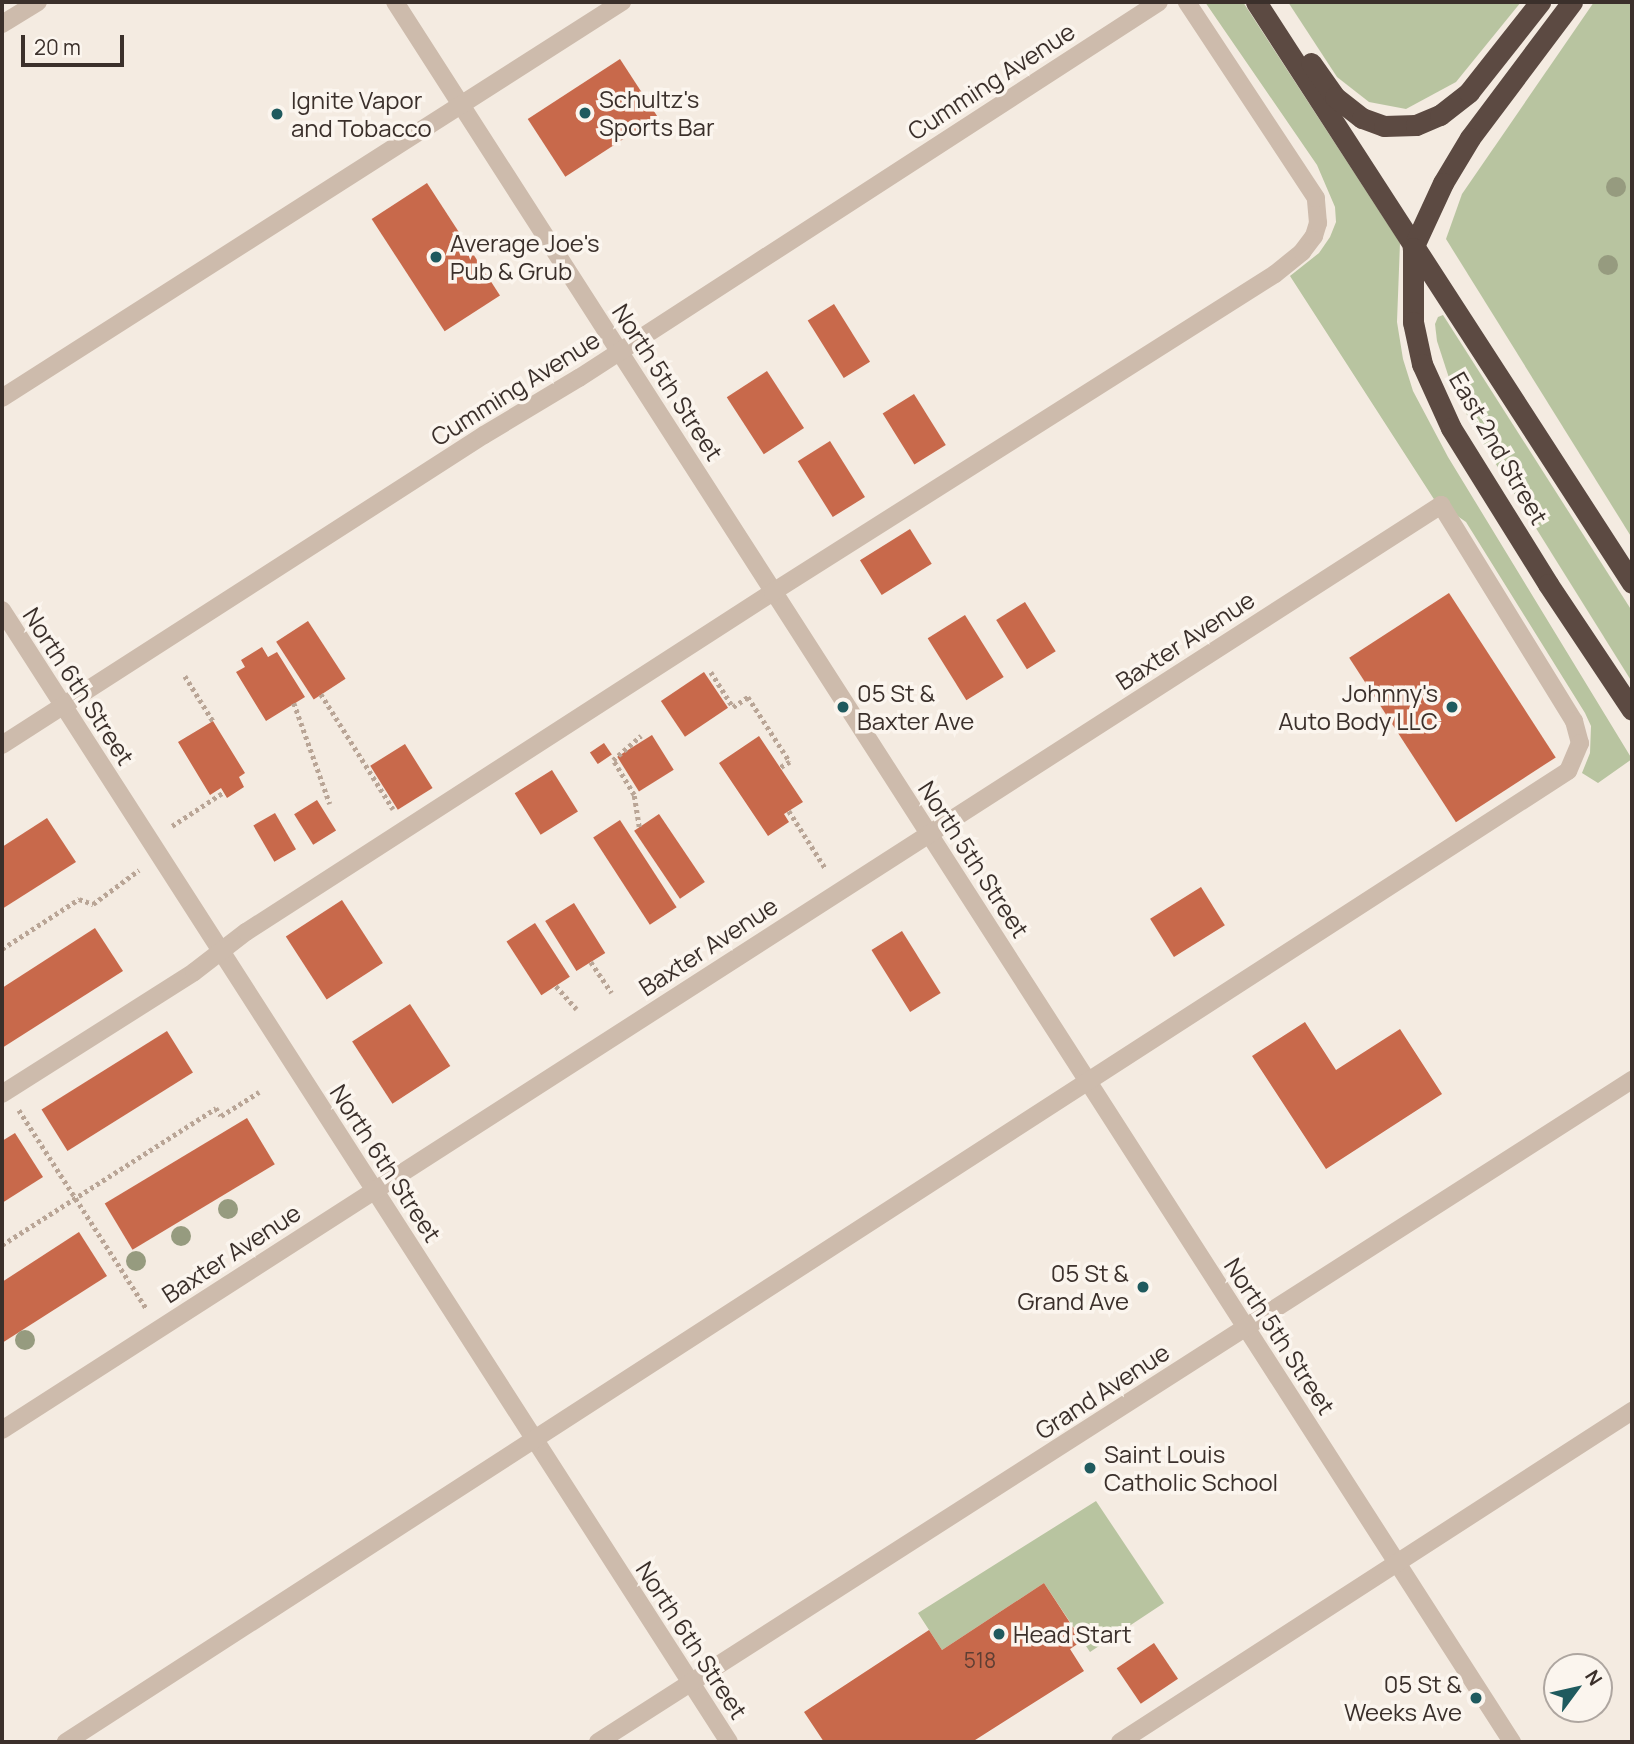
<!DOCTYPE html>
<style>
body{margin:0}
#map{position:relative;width:1634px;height:1744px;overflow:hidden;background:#f4ebe1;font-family:Manrope,sans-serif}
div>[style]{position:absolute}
.green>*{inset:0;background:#b8c4a0}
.building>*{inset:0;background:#c8694b;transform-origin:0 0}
.path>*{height:4.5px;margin-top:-2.25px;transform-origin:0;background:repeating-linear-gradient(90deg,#b9a596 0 3.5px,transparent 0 7px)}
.minor>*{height:18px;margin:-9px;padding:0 9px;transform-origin:9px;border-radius:9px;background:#cdbbac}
.highway>*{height:21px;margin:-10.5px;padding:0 10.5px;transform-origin:10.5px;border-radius:10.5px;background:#5c4a42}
.trees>*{width:20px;height:20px;margin:-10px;border-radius:50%;background:#969b7f}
.dots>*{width:19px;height:19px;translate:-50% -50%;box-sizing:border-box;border:4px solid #fbf5ee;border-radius:50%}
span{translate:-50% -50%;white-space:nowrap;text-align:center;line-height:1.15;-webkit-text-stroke:7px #fbf5ee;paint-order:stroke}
.number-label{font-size:21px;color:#5e3e33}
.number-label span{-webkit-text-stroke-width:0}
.street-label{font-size:24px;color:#3b302b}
.poi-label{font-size:24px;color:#3b302b}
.left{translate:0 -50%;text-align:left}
.right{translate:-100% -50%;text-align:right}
.frame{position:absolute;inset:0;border:4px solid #3b302b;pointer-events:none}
.north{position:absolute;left:1543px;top:1653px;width:70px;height:70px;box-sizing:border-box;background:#fbf5ee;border:2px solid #aea6a0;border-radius:50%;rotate:57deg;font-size:19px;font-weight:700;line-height:28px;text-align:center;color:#3b302b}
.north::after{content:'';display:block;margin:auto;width:24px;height:32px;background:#1f5a5e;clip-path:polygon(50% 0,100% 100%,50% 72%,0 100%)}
.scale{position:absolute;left:21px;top:35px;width:103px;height:32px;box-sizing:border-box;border:4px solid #3b302b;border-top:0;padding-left:9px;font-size:21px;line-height:24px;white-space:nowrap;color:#3b302b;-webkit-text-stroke:5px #fbf5ee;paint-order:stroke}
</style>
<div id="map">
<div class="green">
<i style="clip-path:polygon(1205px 2px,1243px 2px,1400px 243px,1397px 322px,1403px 359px,1413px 391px,1448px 457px,1632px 759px,1598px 783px,1582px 773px,1590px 753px,1591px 726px,1585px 713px,1466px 522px,1446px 508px,1439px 507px,1290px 276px,1319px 253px,1330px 237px,1336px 222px,1335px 207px,1317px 165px)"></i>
<i style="clip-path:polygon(1288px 2px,1521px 2px,1456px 82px,1406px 109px,1369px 102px,1337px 77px)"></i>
<i style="clip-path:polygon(1594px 2px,1632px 2px,1632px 538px,1446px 239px,1462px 194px)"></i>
<i style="clip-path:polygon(1443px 315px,1632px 611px,1632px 682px,1474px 429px,1450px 381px,1437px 341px,1435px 324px,1438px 317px)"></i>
<i style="clip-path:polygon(1096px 1501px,1164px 1603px,1090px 1652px,1044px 1583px,942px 1650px,918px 1613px)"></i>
</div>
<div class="building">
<i style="left:620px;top:59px;width:69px;height:110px;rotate:57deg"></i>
<i style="left:427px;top:183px;width:134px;height:66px;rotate:57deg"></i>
<i style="left:834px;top:304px;width:68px;height:31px;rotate:58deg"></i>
<i style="left:767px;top:371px;width:68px;height:48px;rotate:57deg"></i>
<i style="left:914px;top:394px;width:60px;height:37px;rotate:58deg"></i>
<i style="left:830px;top:441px;width:66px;height:38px;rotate:58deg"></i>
<i style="left:910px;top:529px;width:41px;height:59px;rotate:58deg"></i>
<i style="left:1449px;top:593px;width:196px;height:119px;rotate:57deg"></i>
<i style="left:1025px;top:602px;width:58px;height:34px;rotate:58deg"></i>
<i style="left:965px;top:615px;width:73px;height:44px;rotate:58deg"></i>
<i style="left:308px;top:621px;width:69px;height:38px;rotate:57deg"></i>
<i style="clip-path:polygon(262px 647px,268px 657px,277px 652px,305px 697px,266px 721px,236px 672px,245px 667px,241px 660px)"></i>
<i style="left:704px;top:672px;width:43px;height:52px;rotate:56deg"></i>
<i style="clip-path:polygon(213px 721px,245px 773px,239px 777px,244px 787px,227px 798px,221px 788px,210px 795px,178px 742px)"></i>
<i style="left:652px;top:735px;width:41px;height:41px;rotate:58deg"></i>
<i style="clip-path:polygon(759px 736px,803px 802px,784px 814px,789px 822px,768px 836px,719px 763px)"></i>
<i style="left:604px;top:743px;width:14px;height:17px;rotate:56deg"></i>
<i style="left:405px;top:744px;width:52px;height:41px;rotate:58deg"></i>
<i style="left:552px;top:770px;width:49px;height:44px;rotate:58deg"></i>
<i style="left:317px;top:800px;width:36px;height:27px;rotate:58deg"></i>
<i style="left:275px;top:813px;width:42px;height:25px;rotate:60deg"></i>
<i style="left:659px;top:814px;width:82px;height:30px;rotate:56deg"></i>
<i style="clip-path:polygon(47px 818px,76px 862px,2px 909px,2px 847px)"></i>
<i style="left:620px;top:820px;width:104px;height:32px;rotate:57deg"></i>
<i style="left:1201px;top:887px;width:45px;height:60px;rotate:58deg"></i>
<i style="left:342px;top:900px;width:75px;height:67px;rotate:57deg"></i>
<i style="left:574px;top:903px;width:59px;height:34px;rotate:58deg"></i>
<i style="left:535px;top:923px;width:64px;height:34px;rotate:57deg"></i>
<i style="clip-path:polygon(95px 928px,123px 971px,2px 1048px,2px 988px)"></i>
<i style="left:902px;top:931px;width:73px;height:36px;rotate:58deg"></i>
<i style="left:410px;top:1004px;width:74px;height:69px;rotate:57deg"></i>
<i style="clip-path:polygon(1305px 1022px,1336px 1070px,1400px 1029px,1442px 1094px,1326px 1169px,1252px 1056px)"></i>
<i style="left:167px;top:1031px;width:49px;height:148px;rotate:58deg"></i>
<i style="left:247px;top:1118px;width:54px;height:166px;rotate:59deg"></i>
<i style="clip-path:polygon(15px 1133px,43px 1177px,2px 1203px,2px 1141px)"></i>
<i style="clip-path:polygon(79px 1232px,107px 1276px,2px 1343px,2px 1282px)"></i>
<i style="clip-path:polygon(1044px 1583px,1082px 1641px,1070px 1649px,1084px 1671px,972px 1742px,824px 1742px,804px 1712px,929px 1630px,942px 1650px)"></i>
<i style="left:1154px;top:1643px;width:43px;height:45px;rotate:56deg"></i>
</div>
<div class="path">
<i style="left:711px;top:672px;width:41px;rotate:57.8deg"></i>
<i style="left:733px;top:707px;width:18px;rotate:-34deg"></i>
<i style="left:748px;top:697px;width:77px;rotate:57.1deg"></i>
<i style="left:790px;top:762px;width:12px;rotate:149deg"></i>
<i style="left:185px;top:676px;width:53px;rotate:58.1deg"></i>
<i style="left:321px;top:694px;width:136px;rotate:57.9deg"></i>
<i style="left:294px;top:703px;width:107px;rotate:70.4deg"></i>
<i style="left:789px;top:811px;width:69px;rotate:57.5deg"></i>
<i style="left:172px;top:826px;width:62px;rotate:-33.2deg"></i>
<i style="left:639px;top:827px;width:32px;rotate:-99deg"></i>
<i style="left:634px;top:795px;width:41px;rotate:-121deg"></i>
<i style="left:613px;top:760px;width:37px;rotate:-41deg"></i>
<i style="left:2px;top:949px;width:92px;rotate:-33deg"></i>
<i style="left:79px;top:899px;width:15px;rotate:20deg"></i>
<i style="left:93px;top:904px;width:57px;rotate:-36.5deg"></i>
<i style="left:591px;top:962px;width:37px;rotate:56deg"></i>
<i style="left:556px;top:986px;width:31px;rotate:48deg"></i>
<i style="left:19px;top:1110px;width:237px;rotate:57.3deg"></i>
<i style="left:2px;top:1245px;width:254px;rotate:-32.6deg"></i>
<i style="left:216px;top:1108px;width:9px;rotate:58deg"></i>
<i style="left:221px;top:1116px;width:45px;rotate:-32.3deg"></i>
</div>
<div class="minor">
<i style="left:395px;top:2px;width:2068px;rotate:57.3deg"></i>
<i style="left:2px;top:24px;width:42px;rotate:-31.4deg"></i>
<i style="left:2px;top:398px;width:736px;rotate:-32.57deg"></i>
<i style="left:2px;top:610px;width:1345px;rotate:57.29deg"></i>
<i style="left:2px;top:745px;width:573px;rotate:-32.75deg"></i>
<i style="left:484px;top:435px;width:111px;rotate:-31deg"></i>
<i style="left:579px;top:378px;width:691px;rotate:-32.95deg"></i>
<i style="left:2px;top:1094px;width:227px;rotate:-32.4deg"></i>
<i style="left:194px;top:972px;width:66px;rotate:-37.6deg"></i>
<i style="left:246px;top:932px;width:627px;rotate:-32.83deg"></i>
<i style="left:773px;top:592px;width:594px;rotate:-32.35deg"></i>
<i style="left:1275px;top:274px;width:35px;rotate:-39deg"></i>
<i style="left:1302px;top:252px;width:20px;rotate:-53deg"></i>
<i style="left:1314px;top:236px;width:14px;rotate:-73deg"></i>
<i style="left:1318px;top:223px;width:25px;rotate:-95deg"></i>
<i style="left:1316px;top:198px;width:235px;rotate:-123.4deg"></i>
<i style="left:2px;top:1430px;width:1711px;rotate:-32.73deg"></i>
<i style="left:1441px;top:505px;width:254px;rotate:58.4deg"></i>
<i style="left:1574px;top:721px;width:23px;rotate:75deg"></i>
<i style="left:1580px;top:743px;width:30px;rotate:113deg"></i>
<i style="left:1568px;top:771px;width:1789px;rotate:147.12deg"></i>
<i style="left:598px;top:1742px;width:1228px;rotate:-32.63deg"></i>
<i style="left:1120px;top:1742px;width:610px;rotate:-32.88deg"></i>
</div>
<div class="highway">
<i style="left:1256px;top:2px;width:692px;rotate:57.09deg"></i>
<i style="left:1572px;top:2px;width:170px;rotate:126.9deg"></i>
<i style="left:1470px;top:138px;width:52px;rotate:121deg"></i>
<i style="left:1443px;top:183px;width:72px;rotate:114.8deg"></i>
<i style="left:1413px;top:248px;width:74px;rotate:90deg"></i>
<i style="left:1413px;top:322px;width:43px;rotate:77.9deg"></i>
<i style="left:1422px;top:364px;width:70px;rotate:65.6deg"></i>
<i style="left:1451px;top:428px;width:184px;rotate:58.1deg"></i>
<i style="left:1548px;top:584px;width:151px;rotate:56.3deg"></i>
<i style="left:1311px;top:63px;width:42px;rotate:54.8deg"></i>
<i style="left:1335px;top:97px;width:34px;rotate:38deg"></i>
<i style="left:1362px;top:118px;width:23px;rotate:20deg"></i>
<i style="left:1384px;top:126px;width:32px;rotate:-2deg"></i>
<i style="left:1416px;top:125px;width:26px;rotate:-23deg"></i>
<i style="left:1440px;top:115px;width:37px;rotate:-38deg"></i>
<i style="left:1469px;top:92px;width:115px;rotate:-51.7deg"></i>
</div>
<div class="trees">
<i style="left:1616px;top:187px"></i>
<i style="left:1608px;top:265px"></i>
<i style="left:228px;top:1209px"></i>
<i style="left:181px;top:1236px"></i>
<i style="left:136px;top:1261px"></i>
<i style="left:25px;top:1340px"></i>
</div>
<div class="dots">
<i style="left:585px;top:113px;background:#1f5a5e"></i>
<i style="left:277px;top:114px;background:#1f5a5e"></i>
<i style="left:436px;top:257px;background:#1f5a5e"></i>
<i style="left:843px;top:707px;background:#1f5a5e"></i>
<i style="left:1452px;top:707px;background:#1f5a5e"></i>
<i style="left:1143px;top:1287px;background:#1f5a5e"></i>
<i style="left:1090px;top:1468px;background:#1f5a5e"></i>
<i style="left:999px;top:1634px;background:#1f5a5e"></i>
<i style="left:1476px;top:1698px;background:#1f5a5e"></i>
</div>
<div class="number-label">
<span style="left:980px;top:1660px">518</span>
</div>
<div class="street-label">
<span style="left:991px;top:81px;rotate:-33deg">Cumming Avenue</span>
<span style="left:668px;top:382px;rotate:57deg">North 5th Street</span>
<span style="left:515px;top:388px;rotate:-32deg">Cumming Avenue</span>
<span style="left:1499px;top:448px;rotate:60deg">East 2nd Street</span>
<span style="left:1185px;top:640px;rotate:-33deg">Baxter Avenue</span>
<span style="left:79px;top:686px;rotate:57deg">North 6th Street</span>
<span style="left:974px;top:859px;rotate:57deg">North 5th Street</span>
<span style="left:708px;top:946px;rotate:-33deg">Baxter Avenue</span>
<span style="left:386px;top:1163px;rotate:57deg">North 6th Street</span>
<span style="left:231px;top:1253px;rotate:-33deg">Baxter Avenue</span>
<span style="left:1280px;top:1336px;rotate:57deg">North 5th Street</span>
<span style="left:1102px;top:1391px;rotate:-33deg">Grand Avenue</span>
<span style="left:692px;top:1640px;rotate:57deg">North 6th Street</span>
</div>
<div class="poi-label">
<span class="left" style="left:599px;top:113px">Schultz's<br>Sports Bar</span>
<span class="left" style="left:291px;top:114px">Ignite Vapor<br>and Tobacco</span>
<span class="left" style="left:450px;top:257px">Average Joe's<br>Pub &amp; Grub</span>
<span class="left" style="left:857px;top:707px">05 St &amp;<br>Baxter Ave</span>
<span class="right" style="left:1438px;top:707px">Johnny's<br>Auto Body LLC</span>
<span class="right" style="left:1129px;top:1287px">05 St &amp;<br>Grand Ave</span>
<span class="left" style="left:1104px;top:1468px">Saint Louis<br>Catholic School</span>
<span class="left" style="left:1013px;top:1634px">Head Start</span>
<span class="right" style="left:1462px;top:1698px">05 St &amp;<br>Weeks Ave</span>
</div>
<div class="frame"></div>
<div class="north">N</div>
<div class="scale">20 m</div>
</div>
